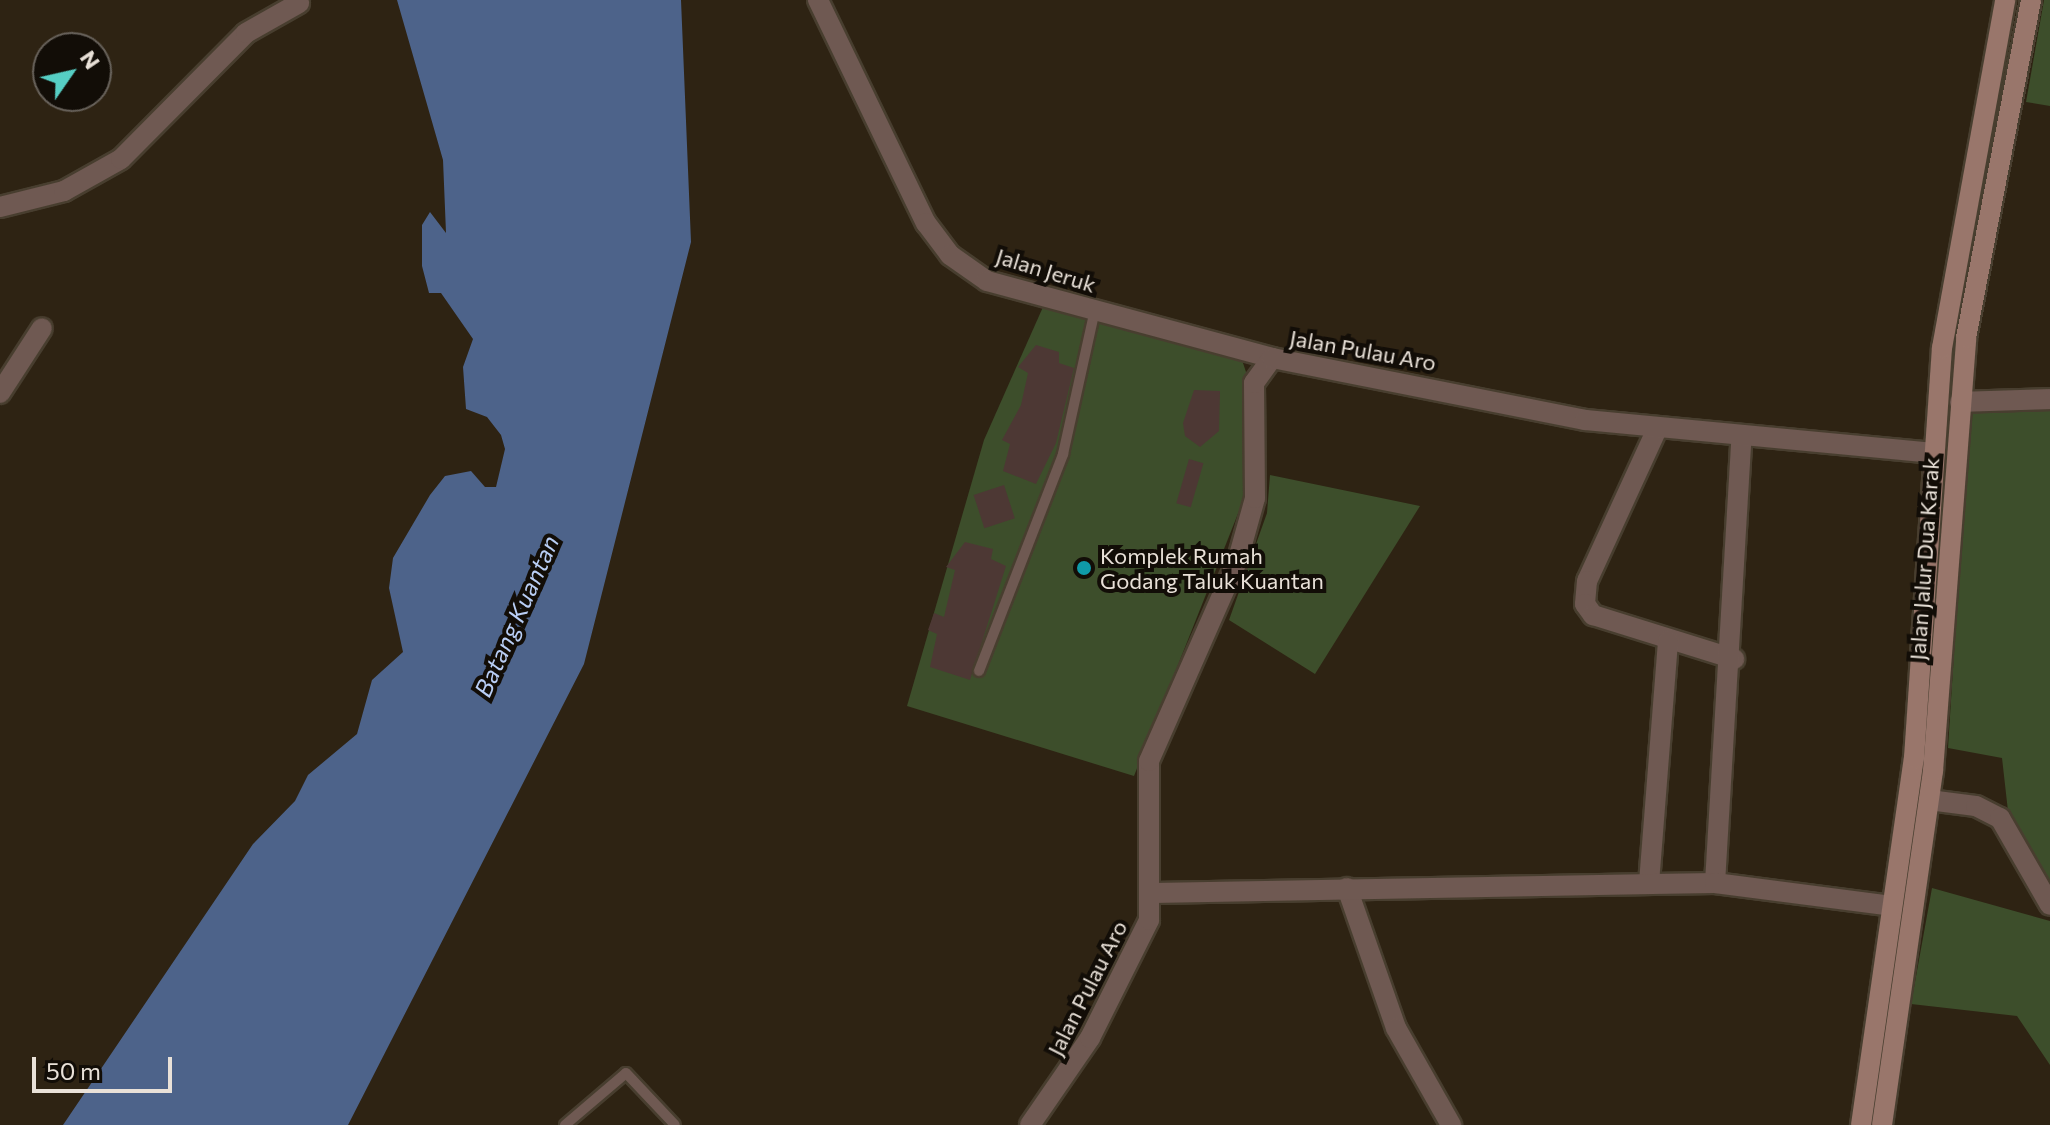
<!DOCTYPE html>
<style>
body{margin:0}
#map{position:relative;width:2050px;height:1125px;overflow:hidden;background:#2e2313;font-family:Commissioner,sans-serif}
div>[style]{position:absolute}
.green>*{inset:0;background:#3d4e2b}
.water>*{inset:0;background:#4d638a}
.building>*{inset:0;background:#4d3834;transform-origin:0 0}
.roads{filter:drop-shadow(2px 0 #483e2f) drop-shadow(-2px 0 #483e2f) drop-shadow(0 2px #483e2f) drop-shadow(0 -2px #483e2f)}
.service>*{height:10px;margin:-5px;padding:0 5px;transform-origin:5px;border-radius:5px;background:#6f5952}
.minor>*{height:20px;margin:-10px;padding:0 10px;transform-origin:10px;border-radius:10px;background:#6f5952}
.tertiary>*{height:20px;margin:-10px;padding:0 10px;transform-origin:10px;border-radius:10px;background:#6f5952}
.secondary>*{height:20px;margin:-10px;padding:0 10px;transform-origin:10px;border-radius:10px;background:#99766b}
.dots>*{width:22px;height:22px;translate:-50% -50%;box-sizing:border-box;border:4px solid #120d07;border-radius:50%}
span{translate:-50% -50%;white-space:nowrap;text-align:center;line-height:1.15;-webkit-text-stroke:8px #120d07;paint-order:stroke}
.street-label{font-size:22px;color:#e9e1d8}
.poi-label{font-size:22px;color:#e9e1d8}
.left{translate:0 -50%;text-align:left}
.water-label{font-size:24px;color:#b9cef5;font-style:italic}
.north{position:absolute;left:32px;top:32px;width:80px;height:80px;box-sizing:border-box;background:#120d07;border:2px solid #68625b;border-radius:50%;rotate:56deg;font-size:22px;font-weight:700;line-height:32px;text-align:center;color:#e9e1d8}
.north::after{content:'';display:block;margin:auto;width:28px;height:36px;background:#56cec4;clip-path:polygon(50% 0,100% 100%,50% 72%,0 100%)}
.scale{position:absolute;left:32px;top:1057px;width:140px;height:36px;box-sizing:border-box;border:4px solid #e9e1d8;border-top:0;padding-left:10px;font-size:24px;line-height:28px;white-space:nowrap;color:#e9e1d8;-webkit-text-stroke:6px #120d07;paint-order:stroke}
</style>
<div id="map">
<div class="green">
<i style="clip-path:polygon(2044px 0,2050px 0,2050px 106px,2026px 102px)"></i>
<i style="clip-path:polygon(1043px 307px,1241px 357px,1248px 378px,1245px 496px,1134px 776px,907px 706px,984px 440px)"></i>
<i style="clip-path:polygon(2050px 390px,2050px 893px,2009px 820px,2002px 758px,1948px 748px,1970px 396px)"></i>
<i style="clip-path:polygon(1270px 475px,1420px 506px,1315px 674px,1229px 620px,1267px 513px)"></i>
<i style="clip-path:polygon(1932px 888px,2050px 921px,2050px 1065px,2017px 1016px,1911px 1004px)"></i>
</div>
<div class="water">
<i style="clip-path:polygon(397px 0,681px 0,691px 242px,584px 664px,348px 1125px,63px 1125px,253px 844px,295px 801px,308px 775px,357px 734px,372px 680px,403px 652px,389px 588px,393px 558px,430px 495px,445px 476px,471px 471px,485px 487px,496px 487px,505px 449px,501px 435px,487px 417px,466px 409px,463px 367px,473px 339px,441px 293px,429px 293px,422px 266px,422px 225px,430px 212px,446px 233px,443px 160px)"></i>
</div>
<div class="building">
<i style="clip-path:polygon(1036px 345px,1059px 352px,1059px 363px,1074px 368px,1056px 443px,1036px 484px,1003px 471px,1010px 444px,1002px 440px,1021px 405px,1028px 373px,1018px 367px)"></i>
<i style="clip-path:polygon(1194px 390px,1220px 391px,1219px 431px,1200px 447px,1185px 436px,1183px 423px)"></i>
<i style="left:1189px;top:459px;width:15px;height:46px;rotate:16deg"></i>
<i style="left:1004px;top:485px;width:35px;height:32px;rotate:72deg"></i>
<i style="clip-path:polygon(965px 542px,993px 549px,991px 559px,1006px 566px,970px 680px,930px 667px,937px 634px,928px 630px,934px 613px,944px 617px,955px 570px,946px 567px)"></i>
</div>
<div class="roads">
<div class="service">
<i style="left:979px;top:671px;width:233px;rotate:-68.8deg"></i>
<i style="left:1063px;top:454px;width:148px;rotate:-77.5deg"></i>
<i style="left:565px;top:1125px;width:80px;rotate:-40.4deg"></i>
<i style="left:626px;top:1073px;width:71px;rotate:46.7deg"></i>
</div>
<div class="minor">
<i style="left:818px;top:0;width:248px;rotate:64.2deg"></i>
<i style="left:926px;top:223px;width:40px;rotate:53deg"></i>
<i style="left:950px;top:255px;width:45px;rotate:35.1deg"></i>
<i style="left:987px;top:281px;width:295px;rotate:15.1deg"></i>
<i style="left:0;top:207px;width:66px;rotate:-14deg"></i>
<i style="left:64px;top:191px;width:65px;rotate:-29.3deg"></i>
<i style="left:121px;top:159px;width:177px;rotate:-45.2deg"></i>
<i style="left:246px;top:33px;width:61px;rotate:-29.5deg"></i>
<i style="left:0;top:393px;width:77px;rotate:-57.1deg"></i>
<i style="left:1960px;top:402px;width:90px;rotate:-1.9deg"></i>
<i style="left:1657px;top:429px;width:167px;rotate:114.7deg"></i>
<i style="left:1587px;top:581px;width:23px;rotate:95deg"></i>
<i style="left:1585px;top:604px;width:14px;rotate:54deg"></i>
<i style="left:1593px;top:615px;width:148px;rotate:17.3deg"></i>
<i style="left:1929px;top:800px;width:47px;rotate:7.3deg"></i>
<i style="left:1976px;top:806px;width:27px;rotate:27deg"></i>
<i style="left:2000px;top:818px;width:100px;rotate:60.1deg"></i>
<i style="left:1649px;top:883px;width:243px;rotate:-85.5deg"></i>
<i style="left:1715px;top:883px;width:445px;rotate:-86.6deg"></i>
<i style="left:1347px;top:888px;width:148px;rotate:70.7deg"></i>
<i style="left:1396px;top:1028px;width:112px;rotate:60.4deg"></i>
<i style="left:1153px;top:893px;width:562px;rotate:-1.02deg"></i>
<i style="left:1715px;top:883px;width:178px;rotate:7.4deg"></i>
</div>
<div class="tertiary">
<i style="left:1030px;top:1125px;width:106px;rotate:-55.4deg"></i>
<i style="left:1090px;top:1038px;width:132px;rotate:-63.4deg"></i>
<i style="left:1149px;top:920px;width:159px;rotate:-90deg"></i>
<i style="left:1149px;top:761px;width:221px;rotate:-66.2deg"></i>
<i style="left:1238px;top:559px;width:63px;rotate:-74.4deg"></i>
<i style="left:1255px;top:498px;width:115px;rotate:-90.5deg"></i>
<i style="left:1254px;top:383px;width:31px;rotate:-54deg"></i>
<i style="left:1272px;top:358px;width:319px;rotate:11.2deg"></i>
<i style="left:1585px;top:420px;width:351px;rotate:5.4deg"></i>
</div>
<div class="secondary">
<i style="left:1861px;top:1125px;width:371px;rotate:-81.8deg"></i>
<i style="left:1914px;top:758px;width:411px;rotate:-86.1deg"></i>
<i style="left:1942px;top:348px;width:354px;rotate:-79.7deg"></i>
<i style="left:1882px;top:1125px;width:358px;rotate:-81.8deg"></i>
<i style="left:1933px;top:771px;width:434px;rotate:-85.6deg"></i>
<i style="left:1966px;top:338px;width:344px;rotate:-79.1deg"></i>
</div>
</div>
<div class="dots">
<i style="left:1084px;top:568px;background:#0f9aa8"></i>
</div>
<div class="street-label">
<span style="left:1046px;top:270px;rotate:17deg">Jalan Jeruk</span>
<span style="left:1363px;top:350px;rotate:10deg">Jalan Pulau Aro</span>
<span style="left:1924px;top:559px;rotate:-86deg">Jalan Jalur Dua Karak</span>
<span style="left:1087px;top:988px;rotate:-63deg">Jalan Pulau Aro</span>
</div>
<div class="poi-label">
<span class="left" style="left:1100px;top:568px">Komplek Rumah<br>Godang Taluk Kuantan</span>
</div>
<div class="water-label">
<span style="left:516px;top:616px;rotate:-66deg">Batang Kuantan</span>
</div>
<div class="north">N</div>
<div class="scale">50 m</div>
</div>
